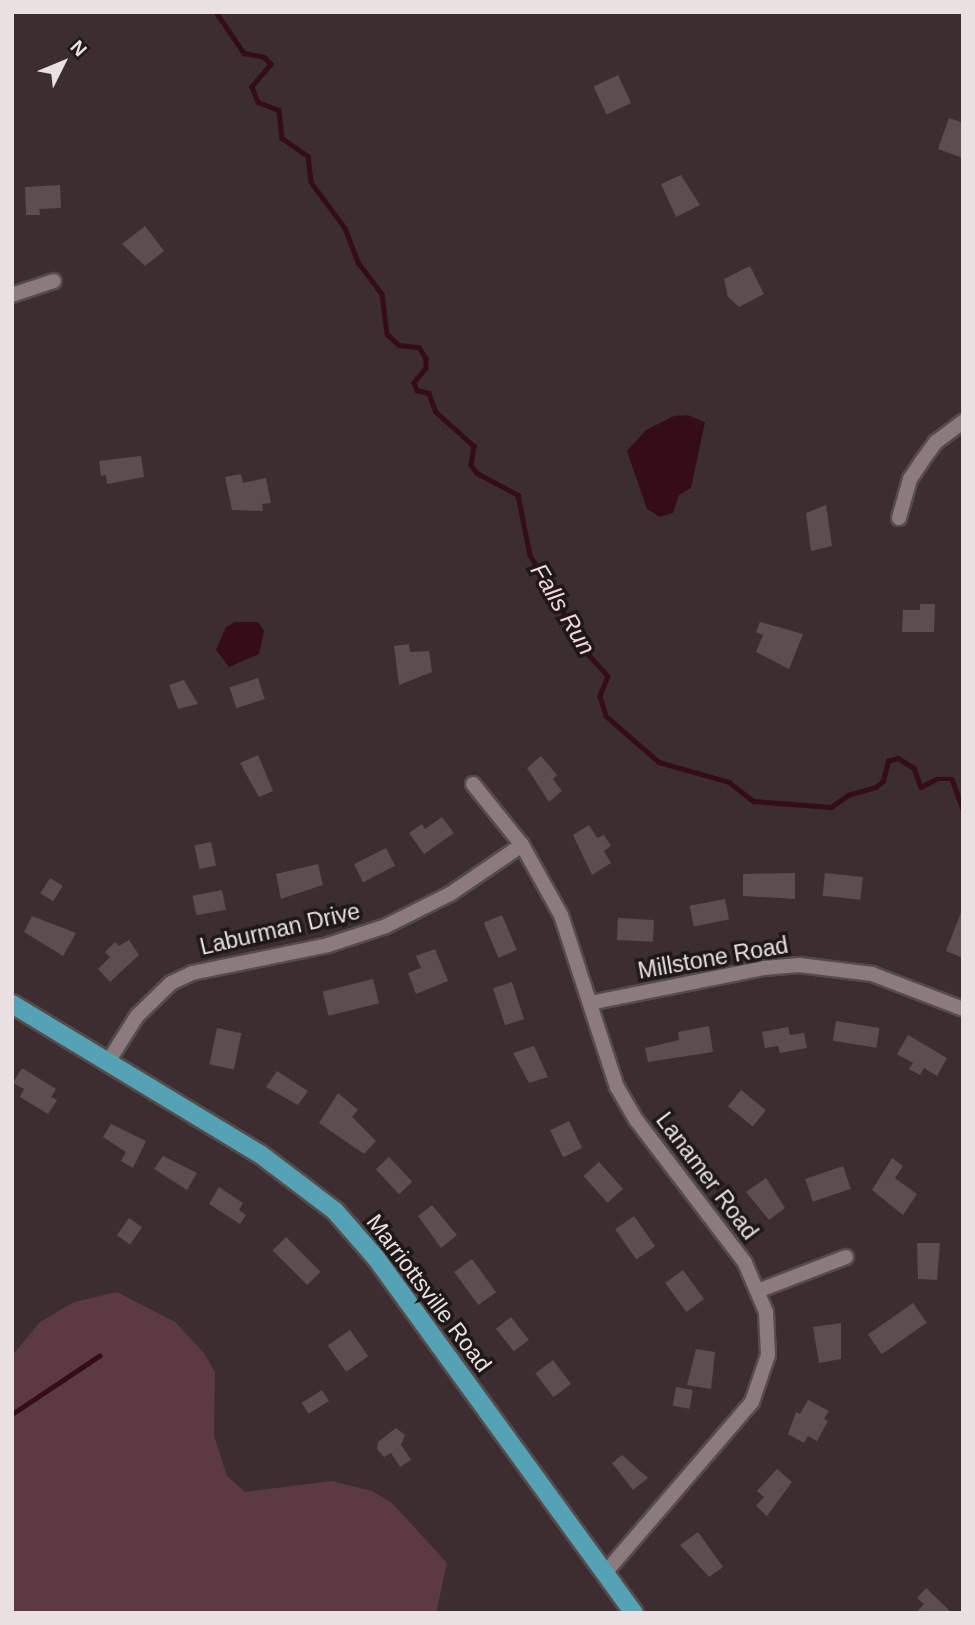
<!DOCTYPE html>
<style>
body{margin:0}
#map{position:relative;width:975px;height:1625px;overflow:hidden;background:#3c2e30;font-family:Arial,sans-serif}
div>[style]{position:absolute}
.green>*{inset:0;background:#5c3a41}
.water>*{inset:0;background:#340d18}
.stream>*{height:4.5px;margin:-2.25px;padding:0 2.25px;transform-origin:2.25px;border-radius:2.25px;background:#340d18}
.building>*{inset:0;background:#5c4d4f;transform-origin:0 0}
.roads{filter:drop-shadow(2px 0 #564b4c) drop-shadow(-2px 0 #564b4c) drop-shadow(0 2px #564b4c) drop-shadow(0 -2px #564b4c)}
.minor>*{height:14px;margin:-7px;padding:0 7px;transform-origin:7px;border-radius:7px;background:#8c7b7e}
.major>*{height:18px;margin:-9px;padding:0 9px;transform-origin:9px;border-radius:9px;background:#55a2b5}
span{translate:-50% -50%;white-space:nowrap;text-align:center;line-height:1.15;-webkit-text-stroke:7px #1e1819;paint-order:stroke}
.street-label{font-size:23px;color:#e9e0e1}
.water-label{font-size:24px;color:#f5d4d9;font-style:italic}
.frame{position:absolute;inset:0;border:14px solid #e9e0e1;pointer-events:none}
.north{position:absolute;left:28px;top:28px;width:70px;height:70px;-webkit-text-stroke:5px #1e1819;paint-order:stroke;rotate:47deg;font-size:19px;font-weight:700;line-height:28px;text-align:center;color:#e9e0e1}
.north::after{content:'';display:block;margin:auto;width:24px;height:32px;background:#e9e0e1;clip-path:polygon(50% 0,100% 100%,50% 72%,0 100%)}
</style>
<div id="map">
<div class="green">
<i style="clip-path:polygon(117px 1292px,175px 1322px,204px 1353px,215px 1372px,214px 1436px,227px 1476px,245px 1492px,332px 1481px,372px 1491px,392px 1503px,447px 1563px,436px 1613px,12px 1613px,12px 1356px,40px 1322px,74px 1302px)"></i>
</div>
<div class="water">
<i style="clip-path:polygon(687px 415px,705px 422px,691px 488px,679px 495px,673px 513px,660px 517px,647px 509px,627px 451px,646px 430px,674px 416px)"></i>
<i style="clip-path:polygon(235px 622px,258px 622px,264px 631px,259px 654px,229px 667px,216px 650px,226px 627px)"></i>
</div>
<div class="stream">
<i style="left:216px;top:12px;width:50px;rotate:55.7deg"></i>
<i style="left:244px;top:53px;width:20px;rotate:11deg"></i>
<i style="left:264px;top:57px;width:10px;rotate:45deg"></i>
<i style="left:271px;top:64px;width:30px;rotate:130deg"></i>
<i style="left:252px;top:87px;width:16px;rotate:68deg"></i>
<i style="left:258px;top:102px;width:22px;rotate:21deg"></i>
<i style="left:279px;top:110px;width:28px;rotate:84deg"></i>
<i style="left:282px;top:138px;width:32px;rotate:35deg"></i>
<i style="left:308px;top:156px;width:26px;rotate:83deg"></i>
<i style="left:311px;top:182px;width:57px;rotate:53.5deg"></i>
<i style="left:345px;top:228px;width:36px;rotate:69deg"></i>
<i style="left:358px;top:262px;width:40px;rotate:53deg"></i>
<i style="left:382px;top:294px;width:40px;rotate:82.9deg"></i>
<i style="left:387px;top:334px;width:16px;rotate:43deg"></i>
<i style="left:399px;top:345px;width:20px;rotate:6deg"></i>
<i style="left:419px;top:347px;width:13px;rotate:58deg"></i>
<i style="left:426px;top:358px;width:10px;rotate:90deg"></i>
<i style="left:426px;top:368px;width:19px;rotate:129deg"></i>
<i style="left:414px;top:383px;width:8px;rotate:67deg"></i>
<i style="left:417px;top:390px;width:12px;rotate:14deg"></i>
<i style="left:429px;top:393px;width:20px;rotate:70deg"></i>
<i style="left:436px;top:412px;width:51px;rotate:41.8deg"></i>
<i style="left:474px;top:446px;width:19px;rotate:99deg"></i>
<i style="left:471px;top:465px;width:10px;rotate:53deg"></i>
<i style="left:477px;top:473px;width:47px;rotate:28.2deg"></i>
<i style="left:518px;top:495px;width:61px;rotate:78.7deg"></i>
<i style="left:530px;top:555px;width:116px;rotate:59.5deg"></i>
<i style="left:589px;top:655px;width:28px;rotate:48deg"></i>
<i style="left:608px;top:676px;width:22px;rotate:112deg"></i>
<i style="left:600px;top:696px;width:21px;rotate:73deg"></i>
<i style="left:606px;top:716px;width:70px;rotate:41deg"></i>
<i style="left:659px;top:762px;width:73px;rotate:15.9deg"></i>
<i style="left:729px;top:782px;width:31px;rotate:38deg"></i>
<i style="left:753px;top:801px;width:78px;rotate:4.4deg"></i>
<i style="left:831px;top:807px;width:21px;rotate:-35deg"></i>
<i style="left:848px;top:795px;width:29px;rotate:-16deg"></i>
<i style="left:876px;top:787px;width:9px;rotate:-41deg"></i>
<i style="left:883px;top:781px;width:21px;rotate:-76deg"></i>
<i style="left:888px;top:761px;width:10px;rotate:-17deg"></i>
<i style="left:898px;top:758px;width:19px;rotate:32deg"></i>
<i style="left:914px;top:768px;width:20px;rotate:70deg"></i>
<i style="left:921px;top:787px;width:17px;rotate:-28deg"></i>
<i style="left:936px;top:779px;width:16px"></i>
<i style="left:952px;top:779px;width:32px;rotate:70deg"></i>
<i style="left:12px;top:1414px;width:105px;rotate:-33.7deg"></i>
</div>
<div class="building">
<i style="left:618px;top:75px;width:31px;height:27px;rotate:65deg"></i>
<i style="clip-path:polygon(949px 118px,963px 123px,963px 158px,938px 149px)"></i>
<i style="clip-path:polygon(681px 175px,700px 205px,676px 217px,661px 184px)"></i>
<i style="clip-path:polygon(60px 185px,61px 208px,39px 209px,40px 215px,26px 215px,25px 187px)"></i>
<i style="clip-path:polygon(145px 226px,164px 251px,145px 266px,122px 244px)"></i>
<i style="clip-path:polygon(750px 266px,764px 294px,739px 307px,728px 297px,724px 279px)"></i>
<i style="clip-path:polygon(141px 456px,144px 477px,107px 484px,106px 475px,101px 476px,99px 461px)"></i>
<i style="clip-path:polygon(241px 474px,243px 483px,266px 478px,271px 503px,262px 504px,263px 511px,232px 510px,225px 477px)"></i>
<i style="clip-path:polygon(826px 505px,832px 546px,811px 551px,806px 513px)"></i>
<i style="clip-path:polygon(920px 604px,935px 604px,934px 632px,902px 632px,903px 610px,920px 610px)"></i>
<i style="clip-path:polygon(760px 622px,803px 634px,789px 669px,756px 652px,763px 635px,756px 632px)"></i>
<i style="clip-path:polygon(409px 644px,410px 652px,429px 651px,432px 672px,399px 685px,394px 646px)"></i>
<i style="left:258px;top:678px;width:22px;height:30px;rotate:72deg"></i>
<i style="clip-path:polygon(184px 680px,198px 704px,178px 709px,169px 685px)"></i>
<i style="clip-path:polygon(258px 755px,273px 791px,259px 797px,240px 763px)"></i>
<i style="clip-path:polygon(541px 756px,557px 775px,553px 779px,562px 791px,549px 802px,527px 768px)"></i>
<i style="clip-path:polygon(442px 817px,454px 833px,424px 854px,409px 833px,422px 824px,425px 829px)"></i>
<i style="clip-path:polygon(589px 825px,597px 838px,604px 835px,611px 846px,604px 851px,611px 863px,592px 875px,573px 835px)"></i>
<i style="left:211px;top:842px;width:24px;height:17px;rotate:78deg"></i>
<i style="left:386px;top:848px;width:20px;height:36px;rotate:63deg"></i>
<i style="clip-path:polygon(318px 864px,323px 885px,281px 899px,276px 874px)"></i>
<i style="clip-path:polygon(795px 873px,795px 899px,743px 896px,743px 874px)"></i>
<i style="left:825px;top:873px;width:38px;height:23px;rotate:6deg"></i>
<i style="left:50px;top:878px;width:15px;height:18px;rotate:32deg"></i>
<i style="left:222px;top:890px;width:20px;height:30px;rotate:79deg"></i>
<i style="left:725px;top:899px;width:21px;height:36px;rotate:79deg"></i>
<i style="clip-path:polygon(962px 910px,963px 910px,963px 958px,946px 951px)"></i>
<i style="left:502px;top:915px;width:38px;height:20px;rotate:67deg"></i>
<i style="clip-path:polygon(32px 916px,76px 933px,63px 956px,24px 932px)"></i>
<i style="left:618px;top:918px;width:36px;height:22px;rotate:3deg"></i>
<i style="clip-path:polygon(129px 940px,139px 955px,110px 982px,98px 969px,110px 957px,105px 952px,115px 942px,119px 946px)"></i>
<i style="clip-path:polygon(435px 949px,448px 981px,416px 994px,408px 973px,421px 968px,416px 956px)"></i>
<i style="left:373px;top:979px;width:25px;height:52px;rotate:76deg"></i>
<i style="left:512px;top:982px;width:39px;height:20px;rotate:72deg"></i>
<i style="left:836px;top:1021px;width:44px;height:20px;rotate:9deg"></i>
<i style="clip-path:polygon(709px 1026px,713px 1052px,648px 1062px,645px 1048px,679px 1040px,678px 1032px)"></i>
<i style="clip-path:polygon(788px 1027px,790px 1035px,804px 1033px,807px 1048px,780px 1053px,778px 1046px,765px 1048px,762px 1032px)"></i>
<i style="left:217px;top:1028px;width:25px;height:37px;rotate:12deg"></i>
<i style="clip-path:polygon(908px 1035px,947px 1058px,937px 1076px,924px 1068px,920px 1075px,909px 1069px,913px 1063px,897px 1054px)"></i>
<i style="clip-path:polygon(534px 1046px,548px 1077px,529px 1083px,513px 1053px)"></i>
<i style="clip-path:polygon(22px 1068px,56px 1089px,51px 1097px,57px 1100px,48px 1114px,20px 1097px,24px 1089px,13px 1083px)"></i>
<i style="clip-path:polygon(277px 1071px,308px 1091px,298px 1105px,266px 1087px)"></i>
<i style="left:741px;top:1090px;width:32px;height:21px;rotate:39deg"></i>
<i style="clip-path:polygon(338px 1093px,358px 1110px,352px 1117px,376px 1141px,364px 1154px,319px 1123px)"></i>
<i style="left:569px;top:1121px;width:30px;height:21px;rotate:64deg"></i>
<i style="clip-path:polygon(111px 1124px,146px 1141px,133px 1168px,121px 1161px,126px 1152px,103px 1137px)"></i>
<i style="clip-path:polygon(163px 1156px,197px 1173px,187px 1190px,154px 1169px)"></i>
<i style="left:389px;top:1157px;width:34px;height:18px;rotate:47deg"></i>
<i style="clip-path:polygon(892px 1158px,903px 1166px,895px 1178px,917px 1194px,903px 1215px,872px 1190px)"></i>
<i style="left:599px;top:1162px;width:36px;height:21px;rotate:48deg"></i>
<i style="left:843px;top:1166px;width:24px;height:40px;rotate:71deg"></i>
<i style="clip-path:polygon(766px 1178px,785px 1208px,769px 1220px,746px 1192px)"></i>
<i style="clip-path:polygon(219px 1187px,243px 1203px,239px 1210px,246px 1215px,240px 1224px,209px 1204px)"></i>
<i style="clip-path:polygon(432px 1205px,457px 1235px,441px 1248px,418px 1216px)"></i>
<i style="left:634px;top:1216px;width:37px;height:23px;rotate:55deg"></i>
<i style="left:129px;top:1218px;width:16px;height:21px;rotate:35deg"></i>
<i style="left:286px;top:1237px;width:49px;height:19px;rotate:45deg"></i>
<i style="clip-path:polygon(917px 1243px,940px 1243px,937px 1280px,918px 1279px)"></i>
<i style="left:472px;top:1259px;width:41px;height:22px;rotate:54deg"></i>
<i style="left:683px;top:1270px;width:36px;height:22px;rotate:54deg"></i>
<i style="left:913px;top:1303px;width:24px;height:55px;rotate:55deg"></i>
<i style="left:511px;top:1317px;width:29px;height:19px;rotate:52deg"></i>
<i style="clip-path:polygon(841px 1323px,841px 1359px,819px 1363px,813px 1327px)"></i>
<i style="left:350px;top:1330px;width:32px;height:27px;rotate:55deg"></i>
<i style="clip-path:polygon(696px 1349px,715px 1352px,711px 1389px,687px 1385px)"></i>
<i style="left:553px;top:1360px;width:30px;height:22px;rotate:53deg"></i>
<i style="left:676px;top:1387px;width:17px;height:19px;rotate:10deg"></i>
<i style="left:322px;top:1390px;width:13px;height:24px;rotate:58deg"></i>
<i style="clip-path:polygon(808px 1400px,829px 1411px,824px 1419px,828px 1421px,817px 1441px,808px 1436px,804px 1443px,788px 1434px,796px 1412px,800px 1414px)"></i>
<i style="clip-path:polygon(396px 1428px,405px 1435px,401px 1445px,411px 1460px,400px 1467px,391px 1453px,384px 1457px,377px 1449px,378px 1442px)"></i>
<i style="clip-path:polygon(622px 1455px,648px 1478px,633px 1490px,612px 1463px)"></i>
<i style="clip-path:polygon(777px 1469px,792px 1482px,767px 1516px,756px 1506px,764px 1497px,757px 1491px)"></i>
<i style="clip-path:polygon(698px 1532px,723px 1567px,709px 1577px,680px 1545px)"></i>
<i style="clip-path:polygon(926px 1588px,952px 1613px,916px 1613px,924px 1604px,917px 1598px)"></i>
</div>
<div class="roads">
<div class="minor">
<i style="left:12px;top:295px;width:44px;rotate:-18.4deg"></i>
<i style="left:899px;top:518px;width:41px;rotate:-74.2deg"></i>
<i style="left:910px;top:479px;width:22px;rotate:-56deg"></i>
<i style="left:922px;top:461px;width:24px;rotate:-54deg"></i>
<i style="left:936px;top:442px;width:34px;rotate:-37deg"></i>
<i style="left:473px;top:784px;width:78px;rotate:51.2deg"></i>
<i style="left:522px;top:845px;width:80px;rotate:60.9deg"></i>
<i style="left:561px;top:915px;width:181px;rotate:72deg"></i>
<i style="left:617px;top:1087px;width:39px;rotate:60deg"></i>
<i style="left:637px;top:1121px;width:178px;rotate:52.7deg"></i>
<i style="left:745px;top:1263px;width:53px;rotate:66.8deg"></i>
<i style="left:766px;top:1312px;width:43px;rotate:87.3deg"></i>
<i style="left:768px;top:1355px;width:50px;rotate:108.8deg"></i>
<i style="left:752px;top:1402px;width:227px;rotate:130.7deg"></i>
<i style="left:590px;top:1003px;width:177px;rotate:-11.4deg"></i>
<i style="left:764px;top:968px;width:35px;rotate:-5deg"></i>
<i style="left:799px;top:965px;width:74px;rotate:7deg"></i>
<i style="left:872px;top:974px;width:97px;rotate:21deg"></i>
<i style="left:108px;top:1062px;width:54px;rotate:-57.8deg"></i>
<i style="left:137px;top:1016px;width:47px;rotate:-44.1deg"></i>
<i style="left:171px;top:983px;width:23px;rotate:-25deg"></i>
<i style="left:192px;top:973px;width:139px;rotate:-11.6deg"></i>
<i style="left:328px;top:945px;width:61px;rotate:-18.1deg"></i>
<i style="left:386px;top:926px;width:72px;rotate:-26.6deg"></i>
<i style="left:450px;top:894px;width:87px;rotate:-34.2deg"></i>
<i style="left:760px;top:1290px;width:92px;rotate:-21deg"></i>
</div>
<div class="major">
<i style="left:12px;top:1004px;width:290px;rotate:31.2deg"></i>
<i style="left:260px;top:1154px;width:94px;rotate:37.2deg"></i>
<i style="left:335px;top:1211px;width:62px;rotate:48.9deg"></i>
<i style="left:376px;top:1258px;width:439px;rotate:54deg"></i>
</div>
</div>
<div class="street-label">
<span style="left:280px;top:929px;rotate:-13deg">Laburman Drive</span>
<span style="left:713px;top:958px;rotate:-10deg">Millstone Road</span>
<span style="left:707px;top:1176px;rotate:53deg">Lanamer Road</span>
<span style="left:429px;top:1293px;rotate:53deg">Marriottsville Road</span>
</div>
<div class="water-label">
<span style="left:563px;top:609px;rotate:59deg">Falls Run</span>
</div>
<div class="frame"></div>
<div class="north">N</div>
</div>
